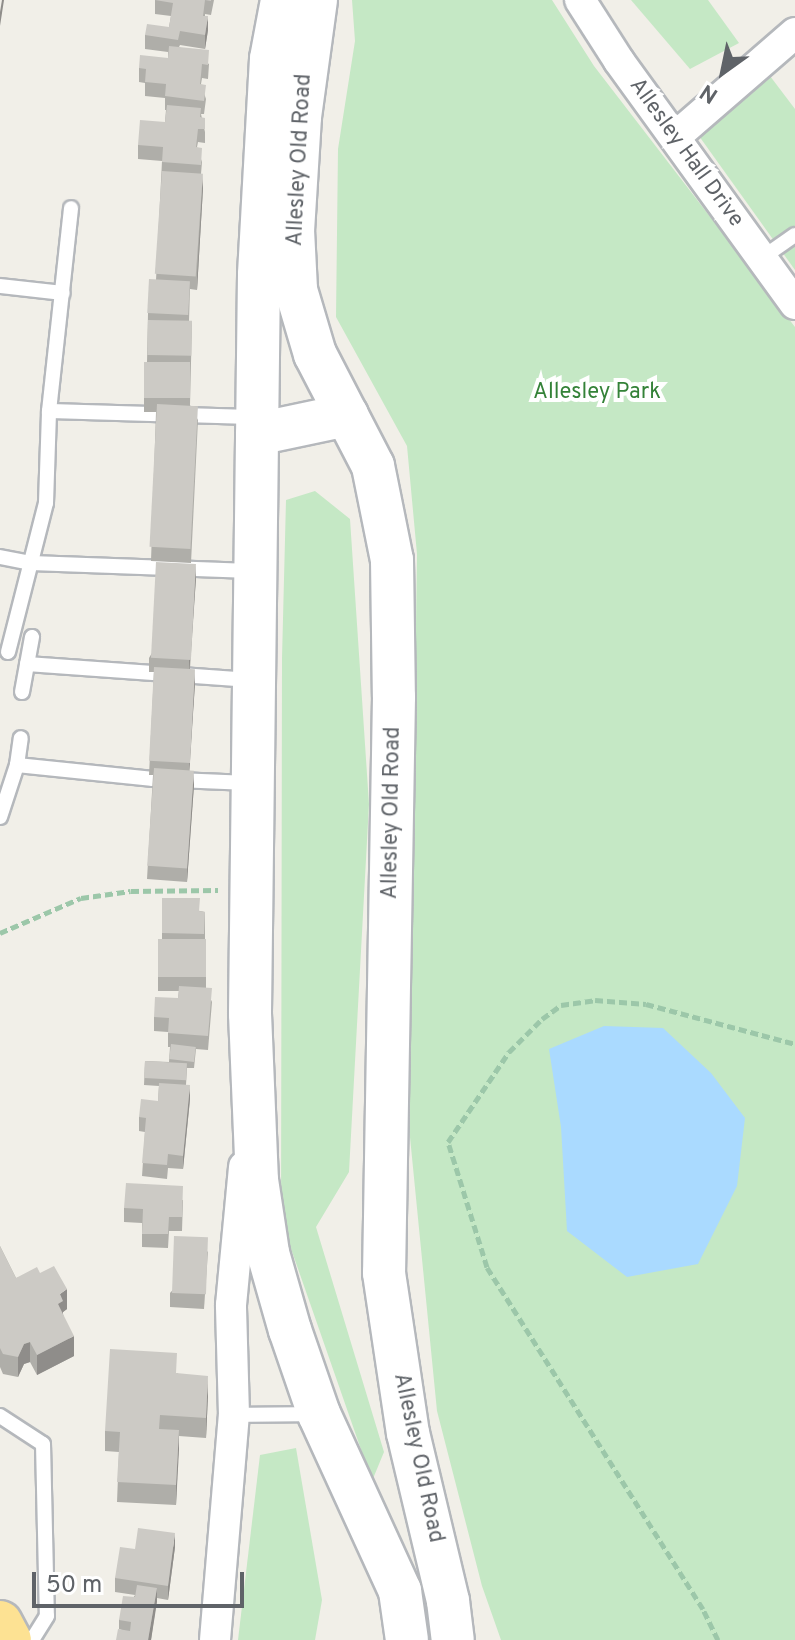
<!DOCTYPE html>
<style>
body{margin:0}
#map{position:relative;width:795px;height:1640px;overflow:hidden;background:#f1efe8;font-family:Overpass,sans-serif}
div>[style]{position:absolute}
.green>*{inset:0;background:#c5e8c5}
.water>*{inset:0;background:#aadaff}
.path>*{height:5px;margin-top:-2.5px;transform-origin:0;background:repeating-linear-gradient(90deg,#9cc7a9 0 8px,transparent 0 12px)}
.roads{filter:drop-shadow(2px 0 #b5b8bc) drop-shadow(-2px 0 #b5b8bc) drop-shadow(0 2px #b5b8bc) drop-shadow(0 -2px #b5b8bc)}
.lane>*{height:14px;margin:-7px;padding:0 7px;transform-origin:7px;border-radius:7px;background:#fff}
.street>*{height:30px;margin:-15px;padding:0 15px;transform-origin:15px;border-radius:15px;background:#fff}
.secondary>*{height:42px;margin:-21px;padding:0 21px;transform-origin:21px;border-radius:21px;background:#fff}
.highway>*{height:44px;margin:-22px;padding:0 22px;transform-origin:22px;border-radius:22px;background:#fde293}
.wall>*{inset:0;background:#afaea9}
.shaded-wall>*{inset:0;background:#8f8d8a}
.building>*{inset:0;background:#cccac5;transform-origin:0 0}
span{translate:-50% -50%;white-space:nowrap;text-align:center;line-height:1.15;-webkit-text-stroke:8px #fff;paint-order:stroke}
.street-label{font-size:22px;color:#5f6368}
.park-label{font-size:22px;color:#348238}
.north{position:absolute;left:683px;top:32px;width:80px;height:80px;-webkit-text-stroke:6px #fff;paint-order:stroke;rotate:213deg;font-size:22px;font-weight:700;line-height:32px;text-align:center;color:#5f6368}
.north::after{content:'';display:block;margin:auto;width:28px;height:36px;background:#5f6368;clip-path:polygon(50% 0,100% 100%,50% 72%,0 100%)}
.scale{position:absolute;left:32px;top:1572px;width:212px;height:36px;box-sizing:border-box;border:4px solid #5f6368;border-top:0;padding-left:10px;font-size:24px;line-height:28px;white-space:nowrap;color:#5f6368;-webkit-text-stroke:6px #fff;paint-order:stroke}
</style>
<div id="map">
<div class="green">
<i style="clip-path:polygon(352px 0,552px 0,594px 66px,795px 327px,795px 1640px,501px 1640px,482px 1586px,437px 1411px,409px 1127px,417px 554px,407px 446px,336px 317px,338px 149px,355px 41px)"></i>
<i style="clip-path:polygon(631px 0,708px 0,739px 43px,690px 69px)"></i>
<i style="clip-path:polygon(770px 76px,795px 109px,795px 270px,699px 136px)"></i>
<i style="clip-path:polygon(315px 491px,350px 519px,369px 804px,349px 1172px,316px 1227px,384px 1452px,372px 1481px,281px 1220px,282px 658px,286px 500px)"></i>
<i style="clip-path:polygon(296px 1448px,322px 1600px,315px 1640px,238px 1640px,260px 1455px)"></i>
</div>
<div class="water">
<i style="clip-path:polygon(604px 1026px,663px 1028px,711px 1073px,745px 1118px,737px 1186px,698px 1264px,627px 1277px,567px 1231px,561px 1127px,549px 1049px)"></i>
</div>
<div class="path">
<i style="left:0;top:933px;width:88px;rotate:-23.4deg"></i>
<i style="left:81px;top:898px;width:50px;rotate:-8deg"></i>
<i style="left:131px;top:891px;width:87px;rotate:-0.7deg"></i>
<i style="left:718px;top:1640px;width:34px;rotate:-116deg"></i>
<i style="left:703px;top:1609px;width:404px;rotate:-122.3deg"></i>
<i style="left:487px;top:1267px;width:131px;rotate:-107.3deg"></i>
<i style="left:448px;top:1142px;width:109px;rotate:-55.9deg"></i>
<i style="left:509px;top:1052px;width:47px;rotate:-45deg"></i>
<i style="left:542px;top:1019px;width:24px;rotate:-36deg"></i>
<i style="left:561px;top:1005px;width:34px;rotate:-8deg"></i>
<i style="left:595px;top:1000px;width:51px;rotate:4.5deg"></i>
<i style="left:646px;top:1004px;width:154px;rotate:15deg"></i>
</div>
<div class="roads">
<div class="lane">
<i style="left:762px;top:258px;width:40px;rotate:-34.9deg"></i>
<i style="left:0;top:286px;width:63px;rotate:6.3deg"></i>
<i style="left:49px;top:411px;width:203px;rotate:1.7deg"></i>
<i style="left:0;top:557px;width:32px;rotate:11deg"></i>
<i style="left:31px;top:563px;width:220px;rotate:2.1deg"></i>
<i style="left:8px;top:652px;width:154px;rotate:-75.7deg"></i>
<i style="left:46px;top:503px;width:92px;rotate:-88.1deg"></i>
<i style="left:49px;top:411px;width:204px;rotate:-83.8deg"></i>
<i style="left:27px;top:664px;width:224px;rotate:4.1deg"></i>
<i style="left:22px;top:692px;width:56px;rotate:-79.7deg"></i>
<i style="left:17px;top:765px;width:137px;rotate:5.9deg"></i>
<i style="left:153px;top:779px;width:96px;rotate:2.4deg"></i>
<i style="left:0;top:817px;width:55px;rotate:-71.9deg"></i>
<i style="left:17px;top:765px;width:27px;rotate:-82deg"></i>
<i style="left:234px;top:1415px;width:81px;rotate:-0.7deg"></i>
<i style="left:0;top:1416px;width:51px;rotate:33.1deg"></i>
<i style="left:43px;top:1444px;width:172px;rotate:88.7deg"></i>
<i style="left:47px;top:1616px;width:28px;rotate:122deg"></i>
</div>
<div class="street">
<i style="left:580px;top:0;width:72px;rotate:57.4deg"></i>
<i style="left:619px;top:61px;width:300px;rotate:54.1deg"></i>
<i style="left:675px;top:137px;width:159px;rotate:-40.9deg"></i>
<i style="left:215px;top:1640px;width:226px;rotate:-85.2deg"></i>
<i style="left:234px;top:1415px;width:110px;rotate:-91.6deg"></i>
<i style="left:231px;top:1305px;width:139px;rotate:-84.6deg"></i>
</div>
<div class="secondary">
<i style="left:282px;top:0;width:60px;rotate:100.6deg"></i>
<i style="left:271px;top:59px;width:216px;rotate:93.2deg"></i>
<i style="left:259px;top:275px;width:739px;rotate:90.7deg"></i>
<i style="left:250px;top:1014px;width:166px;rotate:87.6deg"></i>
<i style="left:257px;top:1180px;width:74px;rotate:81.4deg"></i>
<i style="left:268px;top:1253px;width:80px;rotate:74.1deg"></i>
<i style="left:290px;top:1330px;width:89px;rotate:71deg"></i>
<i style="left:319px;top:1414px;width:195px;rotate:65.4deg"></i>
<i style="left:400px;top:1591px;width:49px;rotate:81.9deg"></i>
<i style="left:316px;top:0;width:118px;rotate:97.8deg"></i>
<i style="left:300px;top:117px;width:113px;rotate:93.5deg"></i>
<i style="left:293px;top:230px;width:60px;rotate:87.1deg"></i>
<i style="left:296px;top:290px;width:67px;rotate:73.5deg"></i>
<i style="left:315px;top:354px;width:126px;rotate:62.6deg"></i>
<i style="left:373px;top:466px;width:96px;rotate:78.6deg"></i>
<i style="left:392px;top:560px;width:137px;rotate:89.2deg"></i>
<i style="left:394px;top:697px;width:576px;rotate:90.99deg"></i>
<i style="left:384px;top:1273px;width:162px;rotate:81.5deg"></i>
<i style="left:408px;top:1433px;width:173px;rotate:76.6deg"></i>
<i style="left:448px;top:1601px;width:39px;rotate:83deg"></i>
<i style="left:257px;top:434px;width:92px;rotate:-11.9deg"></i>
</div>
<div class="highway">
<i style="left:0;top:1623px;width:19px;rotate:62deg"></i>
</div>
</div>
<div class="wall">
<i style="clip-path:polygon(155px 0,214px 0,211px 15px,205px 14px,205px 16px,208px 30px,205px 49px,180px 45px,179px 47px,209px 64px,208px 79px,202px 78px,201px 84px,206px 99px,204px 114px,201px 114px,205px 132px,205px 143px,198px 142px,197px 147px,202px 162px,201px 174px,203px 188px,197px 290px,190px 289px,189px 321px,192px 321px,190px 405px,198px 420px,191px 563px,151px 561px,156px 412px,144px 412px,144px 362px,147px 362px,148px 313px,156px 280px,162px 161px,138px 159px,138px 145px,165px 122px,166px 110px,165px 110px,165px 98px,145px 96px,145px 83px,139px 82px,139px 68px,168px 58px,168px 52px,145px 49px,145px 35px,169px 27px,171px 16px,155px 14px)"></i>
<i style="clip-path:polygon(196px 578px,190px 669px,195px 683px,189px 770px,194px 785px,187px 882px,147px 879px,153px 775px,149px 775px,154px 672px,149px 672px,149px 658px)"></i>
<i style="clip-path:polygon(162px 898px,200px 911px,205px 912px,205px 939px,206px 939px,206px 988px,212px 1002px,208px 1050px,196px 1049px,194px 1068px,187px 1068px,186px 1085px,190px 1099px,183px 1169px,168px 1168px,167px 1179px,142px 1176px,145px 1132px,139px 1131px,139px 1117px,158px 1101px,159px 1086px,144px 1085px,145px 1061px,169px 1062px,170px 1047px,168px 1047px,168px 1032px,154px 1031px,154px 1017px,178px 998px,179px 991px,158px 991px,158px 939px,162px 939px)"></i>
<i style="clip-path:polygon(183px 1200px,182px 1231px,169px 1231px,168px 1248px,142px 1247px,142px 1223px,124px 1222px,124px 1208px)"></i>
<i style="clip-path:polygon(0 1246px,16px 1278px,40px 1273px,67px 1309px,63px 1312px,63px 1314px,74px 1356px,37px 1375px,30px 1362px,24px 1364px,18px 1377px,3px 1374px,0 1367px)"></i>
<i style="clip-path:polygon(208px 1251px,204px 1309px,170px 1307px,170px 1293px)"></i>
<i style="clip-path:polygon(177px 1373px,208px 1395px,206px 1438px,179px 1436px,176px 1505px,117px 1502px,119px 1452px,105px 1451px,105px 1431px)"></i>
<i style="clip-path:polygon(175px 1547px,168px 1600px,157px 1598px,151px 1640px,119px 1629px,119px 1620px,135px 1595px,115px 1592px,115px 1578px,135px 1549px)"></i>
</div>
<div class="shaded-wall">
<i style="clip-path:polygon(2px 0,4px 0,0 26px,0 12px)"></i>
<i style="clip-path:polygon(208px 16px,208px 30px,205px 49px,205px 35px)"></i>
<i style="clip-path:polygon(203px 174px,203px 188px,197px 290px,197px 276px)"></i>
<i style="clip-path:polygon(196px 564px,196px 578px,189px 675px,189px 661px)"></i>
<i style="clip-path:polygon(195px 669px,195px 683px,189px 777px,189px 764px)"></i>
<i style="clip-path:polygon(194px 771px,194px 785px,187px 882px,187px 868px)"></i>
<i style="clip-path:polygon(190px 1085px,190px 1099px,183px 1169px,183px 1156px)"></i>
<i style="clip-path:polygon(67px 1289px,67px 1309px,63px 1312px,63px 1320px,58px 1304px,60px 1294px)"></i>
<i style="clip-path:polygon(74px 1336px,74px 1356px,37px 1375px,37px 1355px)"></i>
<i style="clip-path:polygon(30px 1342px,30px 1362px,24px 1364px,18px 1377px,18px 1357px,24px 1344px)"></i>
<i style="clip-path:polygon(208px 1376px,208px 1395px,206px 1438px,206px 1418px)"></i>
<i style="clip-path:polygon(179px 1430px,179px 1450px,176px 1505px,176px 1485px)"></i>
<i style="clip-path:polygon(175px 1533px,175px 1547px,168px 1600px,168px 1586px)"></i>
<i style="clip-path:polygon(157px 1588px,157px 1602px,151px 1640px,148px 1640px)"></i>
</div>
<div class="building">
<i style="clip-path:polygon(155px 0,211px 0,211px 1px,205px 0,203px 16px,208px 16px,205px 35px,180px 31px,178px 40px,145px 35px,147px 24px,169px 27px,173px 3px)"></i>
<i style="clip-path:polygon(169px 46px,209px 50px,208px 65px,202px 64px,201px 75px,200px 84px,206px 85px,204px 101px,165px 96px,166px 84px,145px 82px,146px 69px,139px 68px,140px 55px,168px 58px)"></i>
<i style="clip-path:polygon(167px 105px,201px 108px,200px 117px,205px 118px,205px 129px,198px 129px,196px 147px,202px 148px,201px 165px,162px 162px,163px 147px,138px 145px,140px 120px,165px 122px)"></i>
<i style="left:162px;top:171px;width:41px;height:103px;rotate:4deg"></i>
<i style="left:149px;top:279px;width:41px;height:34px;rotate:3deg"></i>
<i style="left:148px;top:320px;width:44px;height:35px;rotate:1deg"></i>
<i style="left:144px;top:362px;width:46px;height:36px"></i>
<i style="left:157px;top:404px;width:41px;height:143px;rotate:3deg"></i>
<i style="left:156px;top:562px;width:40px;height:96px;rotate:3deg"></i>
<i style="left:154px;top:667px;width:41px;height:94px;rotate:3deg"></i>
<i style="left:154px;top:768px;width:40px;height:98px;rotate:4deg"></i>
<i style="clip-path:polygon(162px 898px,200px 898px,199px 911px,205px 912px,204px 934px,162px 933px)"></i>
<i style="left:158px;top:939px;width:48px;height:38px"></i>
<i style="clip-path:polygon(179px 986px,212px 988px,208px 1036px,168px 1033px,169px 1018px,154px 1017px,155px 997px,178px 998px)"></i>
<i style="left:171px;top:1044px;width:25px;height:15px;rotate:7deg"></i>
<i style="left:145px;top:1061px;width:42px;height:17px;rotate:3deg"></i>
<i style="clip-path:polygon(159px 1083px,190px 1085px,183px 1156px,168px 1154px,167px 1165px,142px 1163px,146px 1118px,139px 1117px,141px 1099px,158px 1101px)"></i>
<i style="clip-path:polygon(126px 1183px,183px 1186px,182px 1217px,169px 1217px,168px 1234px,142px 1234px,143px 1209px,124px 1208px)"></i>
<i style="left:174px;top:1236px;width:34px;height:57px;rotate:2deg"></i>
<i style="clip-path:polygon(0 1246px,16px 1278px,37px 1267px,40px 1273px,54px 1266px,67px 1289px,60px 1294px,63px 1301px,58px 1304px,74px 1336px,37px 1355px,30px 1342px,24px 1344px,18px 1357px,3px 1354px,0 1348px)"></i>
<i style="clip-path:polygon(110px 1349px,177px 1353px,176px 1373px,208px 1376px,206px 1418px,160px 1415px,159px 1429px,179px 1430px,176px 1485px,117px 1482px,120px 1432px,105px 1431px)"></i>
<i style="clip-path:polygon(138px 1528px,175px 1533px,168px 1586px,115px 1578px,120px 1547px,135px 1549px)"></i>
<i style="clip-path:polygon(137px 1585px,157px 1588px,148px 1640px,116px 1640px,118px 1629px,130px 1631px,131px 1622px,119px 1620px,123px 1596px,135px 1597px)"></i>
</div>
<div class="street-label">
<span style="left:686px;top:153px;rotate:54deg">Allesley Hall Drive</span>
<span style="left:300px;top:160px;rotate:-87deg">Allesley Old Road</span>
<span style="left:392px;top:813px;rotate:-89deg">Allesley Old Road</span>
<span style="left:418px;top:1458px;rotate:78deg">Allesley Old Road</span>
</div>
<div class="park-label">
<span style="left:597px;top:393px">Allesley Park</span>
</div>
<div class="north">N</div>
<div class="scale">50 m</div>
</div>
